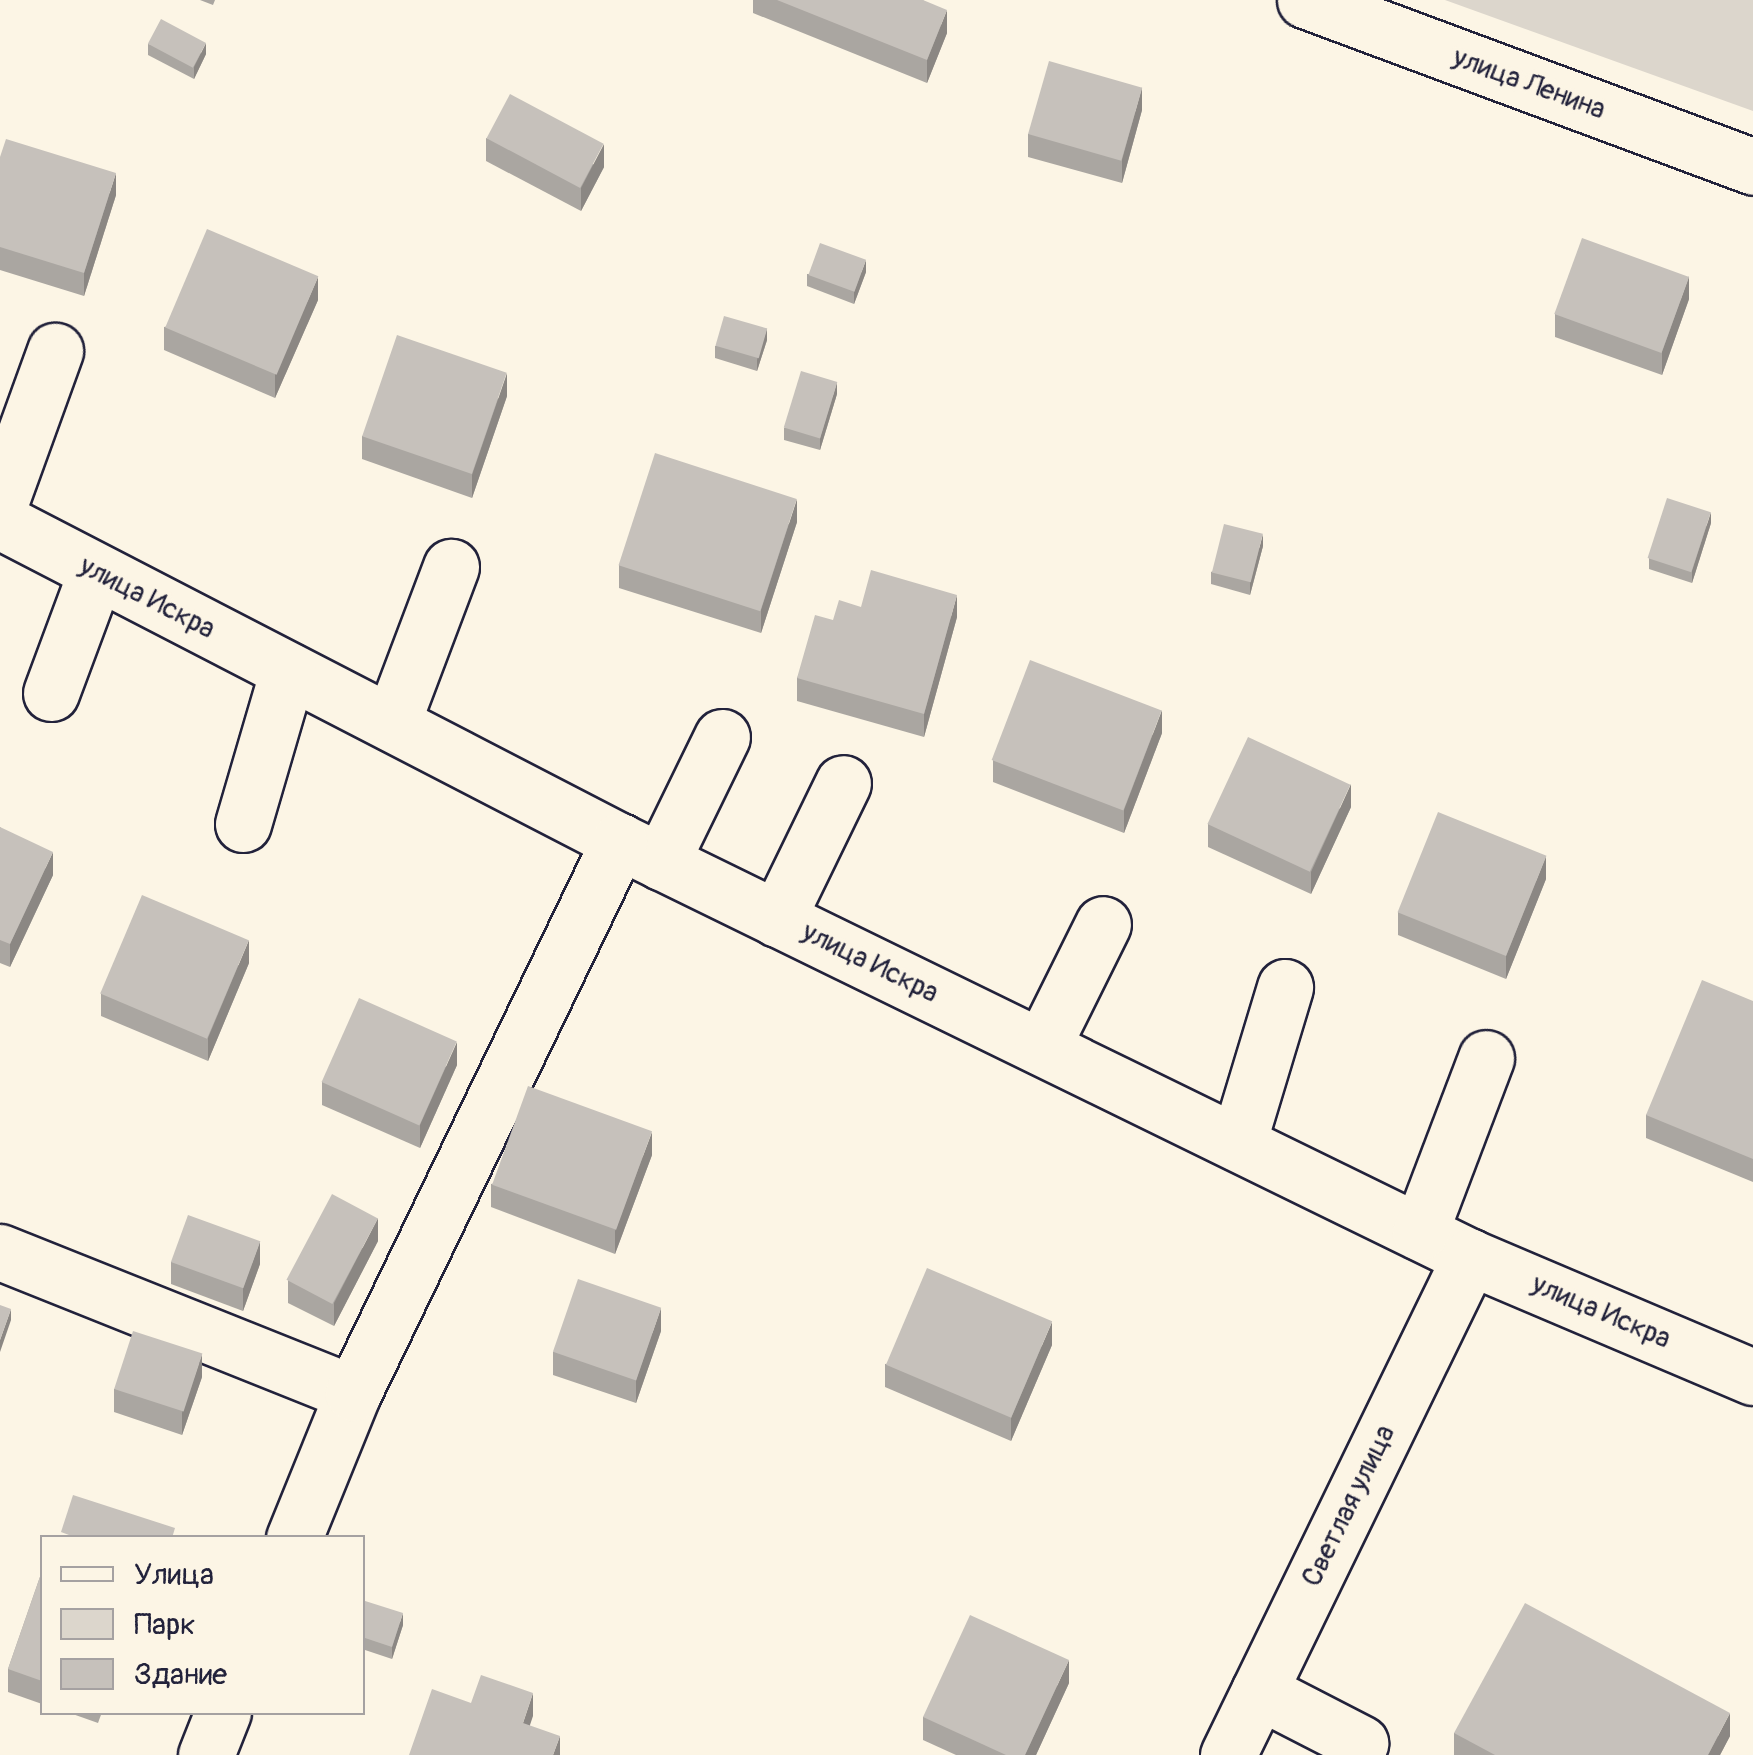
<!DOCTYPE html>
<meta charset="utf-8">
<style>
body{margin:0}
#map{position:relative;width:1753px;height:1755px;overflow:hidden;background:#fcf5e5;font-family:Pangolin,sans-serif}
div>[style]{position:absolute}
.green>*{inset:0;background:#dcd6cc}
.roads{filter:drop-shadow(2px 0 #22223b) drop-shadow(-2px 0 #22223b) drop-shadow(0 2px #22223b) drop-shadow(0 -2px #22223b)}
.minor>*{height:55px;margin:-27.5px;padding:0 27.5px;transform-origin:27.5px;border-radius:27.5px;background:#fcf5e5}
.wall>*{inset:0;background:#aaa6a1}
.shaded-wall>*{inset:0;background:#8b8783}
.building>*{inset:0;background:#c6c1bb;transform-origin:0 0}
span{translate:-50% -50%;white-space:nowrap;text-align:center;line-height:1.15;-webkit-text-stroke:8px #fcf5e5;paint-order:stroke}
.street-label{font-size:28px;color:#22223b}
.legend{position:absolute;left:40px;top:1535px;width:325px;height:180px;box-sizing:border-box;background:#fcf5e5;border:2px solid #a5a1a1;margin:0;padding:12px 18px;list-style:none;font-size:30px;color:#22223b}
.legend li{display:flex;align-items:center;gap:20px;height:50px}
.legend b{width:50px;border:2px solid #a5a1a1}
</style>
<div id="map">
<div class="green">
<i style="clip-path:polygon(1445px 0,1753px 0,1753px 111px)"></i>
</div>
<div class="roads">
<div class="minor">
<i style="left:1305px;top:0;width:478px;rotate:20.4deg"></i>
<i style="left:0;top:503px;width:162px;rotate:-70.1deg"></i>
<i style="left:0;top:521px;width:697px;rotate:27.34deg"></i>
<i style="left:619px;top:841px;width:947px;rotate:26.05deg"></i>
<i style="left:1470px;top:1257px;width:307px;rotate:23deg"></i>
<i style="left:51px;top:693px;width:129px;rotate:-69.6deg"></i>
<i style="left:392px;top:723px;width:167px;rotate:-69.3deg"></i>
<i style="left:243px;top:824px;width:160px;rotate:-73.7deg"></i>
<i style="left:661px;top:862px;width:139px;rotate:-64deg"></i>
<i style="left:777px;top:919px;width:151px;rotate:-64.1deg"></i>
<i style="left:1042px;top:1047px;width:137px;rotate:-63.6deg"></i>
<i style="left:1238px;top:1143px;width:163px;rotate:-73.2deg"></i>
<i style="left:1420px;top:1232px;width:186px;rotate:-69.2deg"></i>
<i style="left:0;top:1252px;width:380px;rotate:21.8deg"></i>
<i style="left:294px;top:1538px;width:157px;rotate:-67.9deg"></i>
<i style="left:353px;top:1393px;width:613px;rotate:-64.27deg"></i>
<i style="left:1259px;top:1691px;width:114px;rotate:27.2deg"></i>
<i style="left:206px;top:1755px;width:46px;rotate:-68.4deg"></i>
<i style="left:1228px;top:1755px;width:554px;rotate:-64.08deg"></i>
</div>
</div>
<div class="wall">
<i style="clip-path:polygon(200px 0,215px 0,213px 5px)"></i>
<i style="clip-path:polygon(753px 0,923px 0,947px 33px,927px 83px,753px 13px)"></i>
<i style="clip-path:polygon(148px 44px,206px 54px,194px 79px,148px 55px)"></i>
<i style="clip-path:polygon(1142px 110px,1122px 183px,1028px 157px,1028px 134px)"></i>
<i style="clip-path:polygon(486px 138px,604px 167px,581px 211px,486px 161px)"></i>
<i style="clip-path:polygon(0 157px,116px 195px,84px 296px,0 270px)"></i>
<i style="clip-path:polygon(866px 272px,854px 304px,807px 286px,807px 274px)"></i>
<i style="clip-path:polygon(1689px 299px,1662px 375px,1555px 337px,1555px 314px)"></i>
<i style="clip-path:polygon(318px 300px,275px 398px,164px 350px,164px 327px)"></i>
<i style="clip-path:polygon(767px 340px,757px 371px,715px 358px,715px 346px)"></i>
<i style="clip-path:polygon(837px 394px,820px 450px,784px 440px,784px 428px)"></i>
<i style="clip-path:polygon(507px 396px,472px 498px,362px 459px,362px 436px)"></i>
<i style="clip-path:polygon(797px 522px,761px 633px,619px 588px,619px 565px)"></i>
<i style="clip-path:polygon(1711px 523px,1692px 583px,1649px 569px,1649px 558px)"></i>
<i style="clip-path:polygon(1263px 546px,1250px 595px,1211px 584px,1211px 572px)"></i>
<i style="clip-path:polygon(957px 617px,924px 737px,797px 701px,797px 678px,833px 620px)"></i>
<i style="clip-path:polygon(1162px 733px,1124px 833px,993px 782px,993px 760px)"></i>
<i style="clip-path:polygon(1351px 807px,1311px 894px,1208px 847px,1208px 824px)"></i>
<i style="clip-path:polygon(0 827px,53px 875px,10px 967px,0 963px)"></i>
<i style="clip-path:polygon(1546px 879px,1506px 979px,1398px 935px,1398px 912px)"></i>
<i style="clip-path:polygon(249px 963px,208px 1061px,101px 1016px,101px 994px)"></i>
<i style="clip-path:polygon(1753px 1001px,1753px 1182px,1646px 1138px,1646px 1115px)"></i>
<i style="clip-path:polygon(457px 1065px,420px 1148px,322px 1105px,322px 1082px)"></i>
<i style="clip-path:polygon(652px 1155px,615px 1254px,491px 1207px,491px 1184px)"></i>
<i style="clip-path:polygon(378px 1241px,334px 1326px,288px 1303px,288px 1280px)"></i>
<i style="clip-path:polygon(171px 1262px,260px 1264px,243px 1311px,171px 1284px)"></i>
<i style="clip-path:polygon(661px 1331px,636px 1403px,553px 1375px,553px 1352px)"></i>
<i style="clip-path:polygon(1052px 1345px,1011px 1441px,885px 1387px,885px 1364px)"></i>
<i style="clip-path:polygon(202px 1377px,182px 1435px,114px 1412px,114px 1389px)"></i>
<i style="clip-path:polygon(42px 1571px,42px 1704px,8px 1692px,8px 1669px)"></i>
<i style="clip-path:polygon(362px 1600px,403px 1625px,392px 1659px,362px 1649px)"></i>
<i style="clip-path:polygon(1069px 1683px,1036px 1755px,956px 1755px,923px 1740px,923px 1717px)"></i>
<i style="clip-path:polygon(67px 1712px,102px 1712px,98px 1723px)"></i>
<i style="clip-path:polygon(1454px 1733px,1730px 1736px,1720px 1755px,1454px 1755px)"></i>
</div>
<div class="shaded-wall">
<i style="clip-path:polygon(947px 10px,947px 33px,927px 83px,927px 60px)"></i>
<i style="clip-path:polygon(206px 43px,206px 54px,194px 79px,194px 67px)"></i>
<i style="clip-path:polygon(1142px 87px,1142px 110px,1122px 183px,1122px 160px)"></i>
<i style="clip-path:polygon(604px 144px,604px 167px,581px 211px,581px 188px)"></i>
<i style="clip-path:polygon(116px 173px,116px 195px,84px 296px,84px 273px)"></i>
<i style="clip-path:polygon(866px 260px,866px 272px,854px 304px,854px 292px)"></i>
<i style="clip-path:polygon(1689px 276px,1689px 299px,1662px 375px,1662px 352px)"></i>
<i style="clip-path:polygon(318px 277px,318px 300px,275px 398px,275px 375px)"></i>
<i style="clip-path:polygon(767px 328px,767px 340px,757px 371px,757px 360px)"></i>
<i style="clip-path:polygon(507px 373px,507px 396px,472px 498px,472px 475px)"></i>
<i style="clip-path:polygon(837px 382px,837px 394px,820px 450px,820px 438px)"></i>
<i style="clip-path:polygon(797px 499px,797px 522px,761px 633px,761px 610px)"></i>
<i style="clip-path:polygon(1711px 512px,1711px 523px,1692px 583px,1692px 571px)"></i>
<i style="clip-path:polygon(1263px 534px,1263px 546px,1250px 595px,1250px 583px)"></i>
<i style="clip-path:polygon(957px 595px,957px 617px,924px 737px,924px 714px)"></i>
<i style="clip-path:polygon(1162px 710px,1162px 733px,1124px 833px,1124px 810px)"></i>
<i style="clip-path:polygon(1351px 784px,1351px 807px,1311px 894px,1311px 872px)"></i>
<i style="clip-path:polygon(53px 852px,53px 875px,10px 967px,10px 944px)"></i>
<i style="clip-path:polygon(1546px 856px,1546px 879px,1506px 979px,1506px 956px)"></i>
<i style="clip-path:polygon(249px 940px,249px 963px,208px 1061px,208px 1038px)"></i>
<i style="clip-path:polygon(457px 1042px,457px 1065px,420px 1148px,420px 1125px)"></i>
<i style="clip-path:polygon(652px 1132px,652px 1155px,615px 1254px,615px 1231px)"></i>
<i style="clip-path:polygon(378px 1218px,378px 1241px,334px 1326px,334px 1303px)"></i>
<i style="clip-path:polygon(260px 1241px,260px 1264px,243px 1311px,243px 1288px)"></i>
<i style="clip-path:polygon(661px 1308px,661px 1331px,636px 1403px,636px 1380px)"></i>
<i style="clip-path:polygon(11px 1309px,11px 1320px,0 1352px,0 1340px)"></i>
<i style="clip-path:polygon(1052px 1322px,1052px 1345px,1011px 1441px,1011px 1418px)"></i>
<i style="clip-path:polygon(202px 1354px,202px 1377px,182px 1435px,182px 1413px)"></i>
<i style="clip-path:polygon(403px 1613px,403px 1625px,392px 1659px,392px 1647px)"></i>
<i style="clip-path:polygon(1069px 1660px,1069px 1683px,1036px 1755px,1025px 1755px)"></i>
<i style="clip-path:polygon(533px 1693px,533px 1716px,523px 1746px,523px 1723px)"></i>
<i style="clip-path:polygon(1730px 1713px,1730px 1736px,1720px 1755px,1708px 1755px)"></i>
<i style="clip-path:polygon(560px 1736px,560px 1755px,553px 1755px)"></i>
</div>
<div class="building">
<i style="clip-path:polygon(777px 0,923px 0,947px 10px,927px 60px)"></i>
<i style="left:161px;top:19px;width:51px;height:28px;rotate:28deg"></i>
<i style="left:1049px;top:61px;width:97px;height:76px;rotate:16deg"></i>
<i style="left:510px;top:94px;width:106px;height:50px;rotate:28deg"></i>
<i style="clip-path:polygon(6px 139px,116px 173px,84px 273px,0 247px,0 157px)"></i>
<i style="left:207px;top:229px;width:121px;height:107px;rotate:23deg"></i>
<i style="left:1582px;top:238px;width:114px;height:81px;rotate:20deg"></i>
<i style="left:820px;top:243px;width:49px;height:34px;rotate:20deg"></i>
<i style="left:724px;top:316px;width:45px;height:31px;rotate:16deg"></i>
<i style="left:397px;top:335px;width:116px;height:107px;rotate:19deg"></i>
<i style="left:801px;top:371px;width:38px;height:59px;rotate:17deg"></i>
<i style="left:655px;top:453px;width:149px;height:118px;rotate:18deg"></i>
<i style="left:1667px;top:498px;width:46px;height:63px;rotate:18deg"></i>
<i style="left:1224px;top:524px;width:40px;height:50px;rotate:14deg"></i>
<i style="clip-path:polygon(871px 570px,957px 595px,924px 714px,797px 678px,815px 615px,833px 620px,839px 600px,861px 607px)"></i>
<i style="left:1030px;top:660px;width:141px;height:107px;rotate:21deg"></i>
<i style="left:1248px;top:737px;width:113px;height:96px;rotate:25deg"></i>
<i style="left:1438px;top:812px;width:117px;height:108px;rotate:22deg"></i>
<i style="clip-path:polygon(0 827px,53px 852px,10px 944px,0 940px)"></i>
<i style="left:142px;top:895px;width:116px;height:107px;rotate:23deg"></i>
<i style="clip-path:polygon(1702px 980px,1753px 1001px,1753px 1159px,1646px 1115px)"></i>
<i style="left:359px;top:998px;width:107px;height:92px;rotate:24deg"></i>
<i style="left:528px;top:1086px;width:132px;height:105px;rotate:20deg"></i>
<i style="left:332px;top:1194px;width:52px;height:97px;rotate:28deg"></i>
<i style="left:188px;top:1215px;width:77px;height:50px;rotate:20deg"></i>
<i style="left:927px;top:1268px;width:136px;height:105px;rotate:23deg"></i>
<i style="left:578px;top:1279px;width:88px;height:77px;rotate:19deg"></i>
<i style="clip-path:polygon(0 1305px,11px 1309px,0 1340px)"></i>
<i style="left:133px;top:1331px;width:73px;height:61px;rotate:18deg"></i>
<i style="clip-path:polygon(73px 1495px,175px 1528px,172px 1538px,77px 1538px,61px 1532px)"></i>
<i style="clip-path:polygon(42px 1571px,42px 1681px,8px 1669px)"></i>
<i style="clip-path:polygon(362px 1600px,403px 1613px,392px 1647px,362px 1637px)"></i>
<i style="clip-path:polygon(1525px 1603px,1730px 1713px,1708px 1755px,1495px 1755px,1454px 1733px)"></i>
<i style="clip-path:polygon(970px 1615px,1069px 1660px,1025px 1755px,1006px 1755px,923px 1717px)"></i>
<i style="clip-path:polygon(481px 1675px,533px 1693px,523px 1723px,560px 1736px,553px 1755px,409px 1755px,432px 1689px,471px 1703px)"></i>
</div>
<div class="street-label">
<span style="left:1529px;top:84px;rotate:20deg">улица Ленина</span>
<span style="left:147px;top:598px;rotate:27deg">улица Искра</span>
<span style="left:870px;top:963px;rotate:26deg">улица Искра</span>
<span style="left:1601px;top:1312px;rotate:23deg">улица Искра</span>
<span style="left:1349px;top:1506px;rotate:-64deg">Светлая улица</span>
</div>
<ul class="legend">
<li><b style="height:12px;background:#fcf5e5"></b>Улица</li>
<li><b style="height:28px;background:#dcd6cc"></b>Парк</li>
<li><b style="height:28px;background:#c6c1bb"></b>Здание</li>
</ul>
</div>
